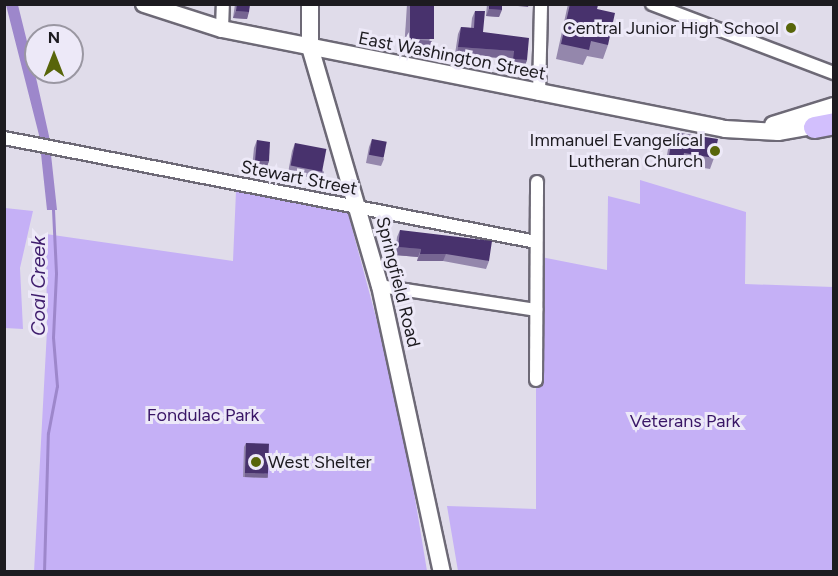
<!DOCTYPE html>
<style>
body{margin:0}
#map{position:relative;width:838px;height:576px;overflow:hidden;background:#e0dcea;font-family:Figtree,sans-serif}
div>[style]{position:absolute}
.green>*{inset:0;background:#c5b0f6}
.water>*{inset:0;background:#9d87cb}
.stream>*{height:3px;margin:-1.5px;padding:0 1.5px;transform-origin:1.5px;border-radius:1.5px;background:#9d87cb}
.roads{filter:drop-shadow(2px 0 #6d6976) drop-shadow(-2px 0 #6d6976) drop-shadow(0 2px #6d6976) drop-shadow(0 -2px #6d6976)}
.street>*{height:12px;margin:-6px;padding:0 6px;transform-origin:6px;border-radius:6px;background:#fff}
.secondary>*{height:16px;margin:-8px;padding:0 8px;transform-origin:8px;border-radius:8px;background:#fff}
.highway>*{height:21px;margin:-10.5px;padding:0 10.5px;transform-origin:10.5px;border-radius:10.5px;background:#d2bffd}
.wall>*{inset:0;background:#9487ac}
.shaded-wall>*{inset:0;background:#766592;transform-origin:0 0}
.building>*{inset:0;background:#48326d;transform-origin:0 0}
.dots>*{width:16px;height:16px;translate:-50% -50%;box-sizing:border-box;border:3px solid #ede9f8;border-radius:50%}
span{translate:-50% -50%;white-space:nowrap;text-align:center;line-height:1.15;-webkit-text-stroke:6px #ede9f8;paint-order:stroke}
.poi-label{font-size:18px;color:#1d1b20}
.right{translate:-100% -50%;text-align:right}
.left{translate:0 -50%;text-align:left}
.street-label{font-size:18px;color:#1d1b20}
.park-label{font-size:18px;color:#391666}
.water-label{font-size:20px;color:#3f1d6d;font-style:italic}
.frame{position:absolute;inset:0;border:6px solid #1d1b20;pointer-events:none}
.north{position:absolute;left:24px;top:24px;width:60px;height:60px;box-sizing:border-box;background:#ede9f8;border:2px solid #9a97a2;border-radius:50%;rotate:0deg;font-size:16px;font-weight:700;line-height:24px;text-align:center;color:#1d1b20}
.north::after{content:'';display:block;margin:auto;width:21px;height:27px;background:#58650a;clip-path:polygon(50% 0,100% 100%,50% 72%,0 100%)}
</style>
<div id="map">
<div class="green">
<i style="clip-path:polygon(640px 180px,746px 212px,745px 284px,833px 287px,833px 571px,458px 571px,447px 506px,536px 509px,536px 256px,607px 270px,608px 196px,640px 204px)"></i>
<i style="clip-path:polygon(236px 191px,348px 213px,400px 407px,427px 571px,34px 572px,47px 330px,46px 234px,233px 261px)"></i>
<i style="clip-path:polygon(5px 208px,33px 211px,20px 268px,23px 329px,5px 328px)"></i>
</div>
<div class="water">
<i style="clip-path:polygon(6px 5px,18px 5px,37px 82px,49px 136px,57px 210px,47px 210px,39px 135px)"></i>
</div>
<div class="stream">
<i style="left:44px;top:572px;width:139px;rotate:-88.4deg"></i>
<i style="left:48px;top:433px;width:48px;rotate:-79.2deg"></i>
<i style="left:57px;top:386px;width:49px;rotate:-94.7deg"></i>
<i style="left:53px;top:337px;width:64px;rotate:-87.3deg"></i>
<i style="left:56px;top:273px;width:64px;rotate:-92.7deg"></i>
</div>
<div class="roads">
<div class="street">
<i style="left:652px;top:4px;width:195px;rotate:20.8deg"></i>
<i style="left:222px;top:29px;width:25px;rotate:-88deg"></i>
<i style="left:539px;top:94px;width:90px;rotate:-88.7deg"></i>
<i style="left:4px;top:138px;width:542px;rotate:11.06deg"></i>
<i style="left:380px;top:286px;width:158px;rotate:8.7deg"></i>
<i style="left:536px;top:380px;width:198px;rotate:-89.7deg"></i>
</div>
<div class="secondary">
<i style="left:144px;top:4px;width:82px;rotate:17.8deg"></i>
<i style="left:222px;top:29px;width:513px;rotate:11.24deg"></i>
<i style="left:725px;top:129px;width:53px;rotate:3.2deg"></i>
<i style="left:778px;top:132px;width:47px;rotate:-9.9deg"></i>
<i style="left:310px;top:4px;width:43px;rotate:90deg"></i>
<i style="left:310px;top:47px;width:249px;rotate:73.7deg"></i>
<i style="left:380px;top:286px;width:293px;rotate:77.8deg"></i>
<i style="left:773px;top:125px;width:64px;rotate:-17.3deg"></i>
</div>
<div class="highway">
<i style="left:814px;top:127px;width:20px;rotate:-11deg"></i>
</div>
</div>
<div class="wall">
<i style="clip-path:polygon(235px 4px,250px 4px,247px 19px,233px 18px)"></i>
<i style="clip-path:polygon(407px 4px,434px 4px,428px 52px,404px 51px)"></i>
<i style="clip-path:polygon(487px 4px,502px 4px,499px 17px,486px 16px)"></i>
<i style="clip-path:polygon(568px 4px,598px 4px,597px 9px,608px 45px,603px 59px,587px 56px,583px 65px,556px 59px)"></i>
<i style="clip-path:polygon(475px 11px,483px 32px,527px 60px,524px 68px,510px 67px,511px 58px,455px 54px,458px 34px,461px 27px,471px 28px,472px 18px)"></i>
<i style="clip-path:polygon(673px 132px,714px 158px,710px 169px,681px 164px,679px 169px,665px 167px,669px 143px)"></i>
<i style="clip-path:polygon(372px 139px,384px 159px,381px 166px,366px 163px,369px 147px)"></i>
<i style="clip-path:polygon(257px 140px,269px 161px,266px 169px,252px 168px,254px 148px)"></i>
<i style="clip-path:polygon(295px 143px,324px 172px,321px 180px,288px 173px,292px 151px)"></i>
<i style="clip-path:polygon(400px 230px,489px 261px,486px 269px,443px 261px,417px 261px,418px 257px,395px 255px,397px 237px)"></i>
<i style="clip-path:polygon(246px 443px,267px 478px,243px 477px,244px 447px)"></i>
</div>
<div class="shaded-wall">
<i style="clip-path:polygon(518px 4px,529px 4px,528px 7px,518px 6px)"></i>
<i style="clip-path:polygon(489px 9px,502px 10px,499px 17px,486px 16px)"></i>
<i style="clip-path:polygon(236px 11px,249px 12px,247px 19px,233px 18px)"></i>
<i style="clip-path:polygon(408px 39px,432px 41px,428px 52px,404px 51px)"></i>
<i style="left:458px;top:47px;width:56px;height:8px;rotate:4deg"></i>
<i style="clip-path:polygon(513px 59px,527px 60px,524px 68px,510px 67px)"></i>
<i style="clip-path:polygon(669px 156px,683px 158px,679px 169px,665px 167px)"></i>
<i style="clip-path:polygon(255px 161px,269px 161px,266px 169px,252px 168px)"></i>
<i style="clip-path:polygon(398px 247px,421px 249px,418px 257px,395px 255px)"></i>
<i style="clip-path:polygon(420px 254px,446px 254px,443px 261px,417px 261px)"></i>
<i style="left:245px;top:473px;width:23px;height:4px;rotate:2deg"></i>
</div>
<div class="building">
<i style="clip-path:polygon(237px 4px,250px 4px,249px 12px,236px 11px)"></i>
<i style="left:410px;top:4px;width:24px;height:35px"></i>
<i style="clip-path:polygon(489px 4px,502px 4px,502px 10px,489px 9px)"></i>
<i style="clip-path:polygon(570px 4px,598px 4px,597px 9px,615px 13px,608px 45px,591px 41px,589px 50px,561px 44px)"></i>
<i style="clip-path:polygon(475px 11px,485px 11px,483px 32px,529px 38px,527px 60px,513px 59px,514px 51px,458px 47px,461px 27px,474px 28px)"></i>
<i style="clip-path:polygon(673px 132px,718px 139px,714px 158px,684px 153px,683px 158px,669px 156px)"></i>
<i style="left:372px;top:139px;width:15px;height:16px;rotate:11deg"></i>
<i style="clip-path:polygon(257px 140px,270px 142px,269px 161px,255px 161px)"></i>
<i style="left:295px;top:143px;width:32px;height:23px;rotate:11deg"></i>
<i style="clip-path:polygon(400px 230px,492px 241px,489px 261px,446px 254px,420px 254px,421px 249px,398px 247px)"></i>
<i style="left:246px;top:443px;width:23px;height:30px;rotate:2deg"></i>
</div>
<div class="dots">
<i style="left:791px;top:28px;background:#58650a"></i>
<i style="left:715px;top:151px;background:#58650a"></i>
<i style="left:256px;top:462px;background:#58650a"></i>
</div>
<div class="poi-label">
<span class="right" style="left:779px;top:28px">Central Junior High School</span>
<span class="right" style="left:703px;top:151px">Immanuel Evangelical<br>Lutheran Church</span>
<span class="left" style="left:268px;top:462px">West Shelter</span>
</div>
<div class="street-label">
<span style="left:452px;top:56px;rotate:11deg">East Washington Street</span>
<span style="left:299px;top:178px;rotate:11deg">Stewart Street</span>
<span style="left:398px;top:282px;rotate:76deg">Springfield Road</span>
</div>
<div class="park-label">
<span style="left:203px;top:415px">Fondulac Park</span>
<span style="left:685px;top:421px">Veterans Park</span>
</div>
<div class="water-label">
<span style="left:38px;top:286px;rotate:-90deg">Coal Creek</span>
</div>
<div class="frame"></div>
<div class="north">N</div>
</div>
